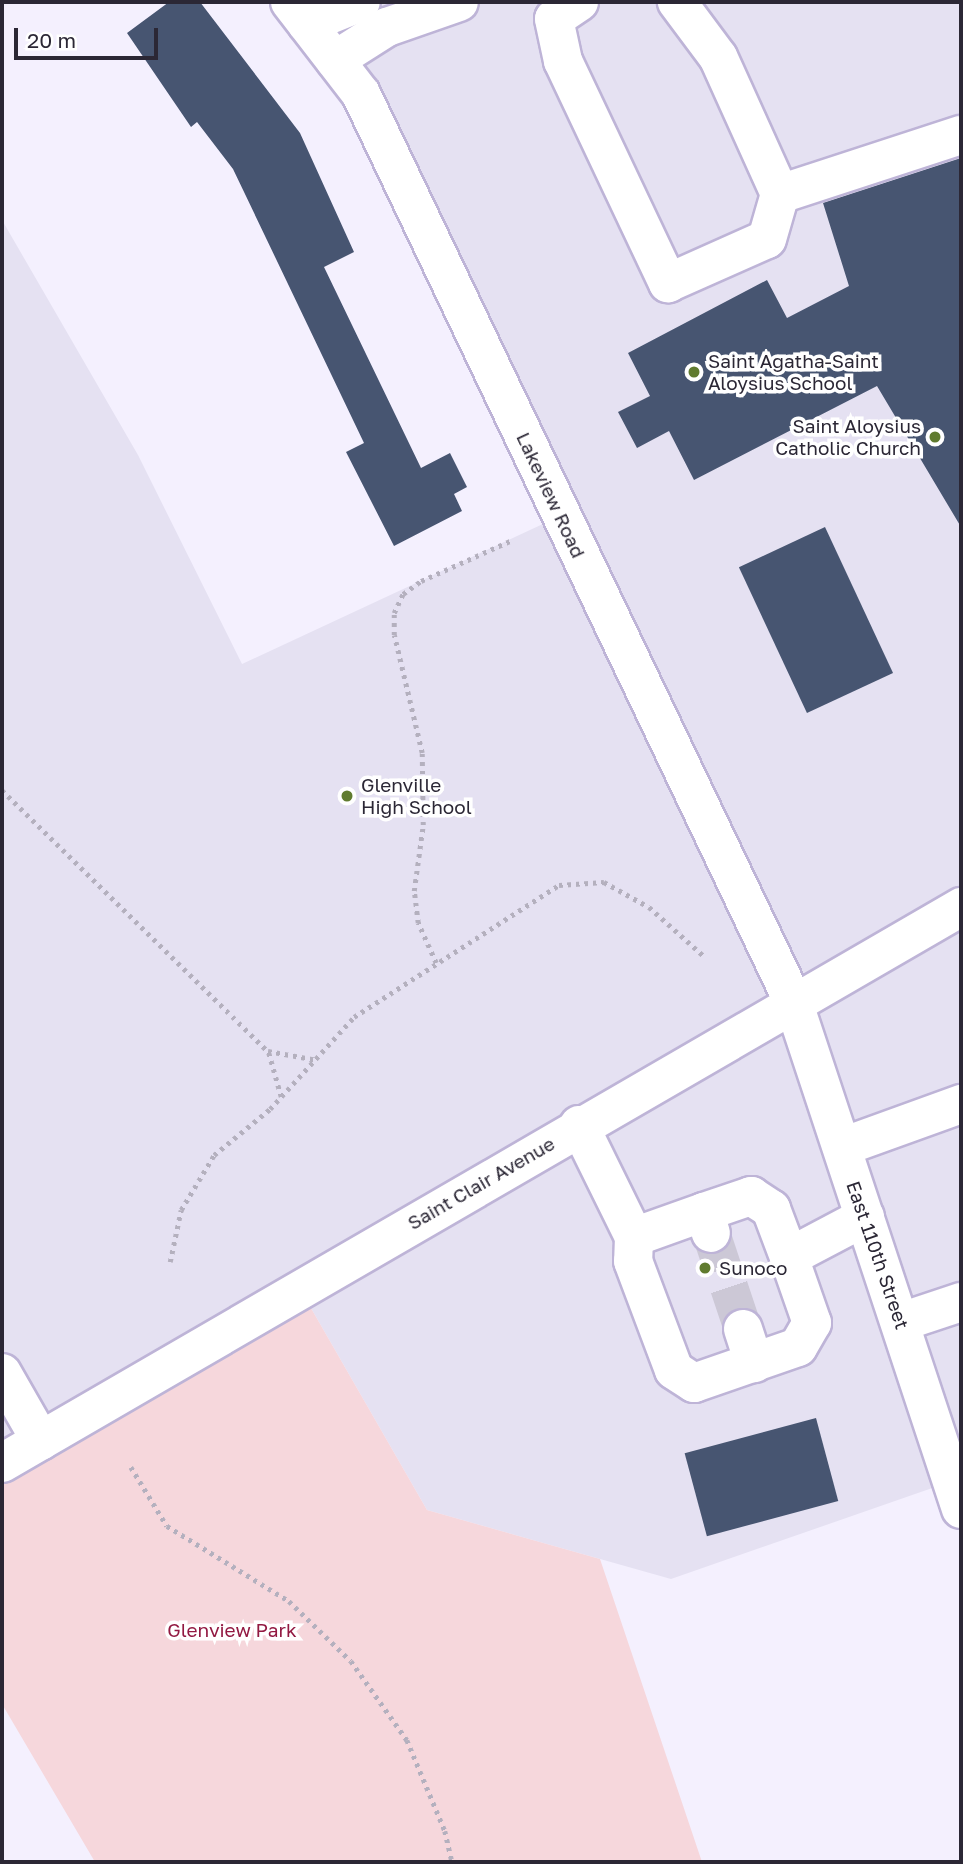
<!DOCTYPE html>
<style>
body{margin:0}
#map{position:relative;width:963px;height:1864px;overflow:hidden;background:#f4f0fe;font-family:"Golos Text",sans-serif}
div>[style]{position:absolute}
.built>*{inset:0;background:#e5e1f2}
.green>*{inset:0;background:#f6d7dc}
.building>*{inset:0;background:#475571;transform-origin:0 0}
.minor-tunnel>*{height:38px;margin-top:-19px;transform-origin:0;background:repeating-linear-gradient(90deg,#ccc8d6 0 38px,transparent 0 57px)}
.path>*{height:4.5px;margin-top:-2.25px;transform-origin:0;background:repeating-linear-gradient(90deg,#b4b0be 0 3.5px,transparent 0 8.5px)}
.roads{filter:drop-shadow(2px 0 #beb4d7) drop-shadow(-2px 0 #beb4d7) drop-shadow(0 2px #beb4d7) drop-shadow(0 -2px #beb4d7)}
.minor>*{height:38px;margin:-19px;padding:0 19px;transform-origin:19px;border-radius:19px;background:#fff}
.major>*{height:38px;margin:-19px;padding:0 19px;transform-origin:19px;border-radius:19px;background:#fff}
.dots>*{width:19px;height:19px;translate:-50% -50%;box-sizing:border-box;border:4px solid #fff;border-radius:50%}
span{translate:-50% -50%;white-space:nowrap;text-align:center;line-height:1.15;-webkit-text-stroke:7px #fff;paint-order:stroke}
.poi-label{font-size:19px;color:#2b2735}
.left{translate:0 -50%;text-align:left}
.right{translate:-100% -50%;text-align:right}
.street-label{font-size:19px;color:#2b2735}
.park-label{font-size:19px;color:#921942}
.frame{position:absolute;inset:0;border:4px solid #2b2735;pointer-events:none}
.scale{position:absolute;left:14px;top:28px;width:144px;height:32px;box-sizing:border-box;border:4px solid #2b2735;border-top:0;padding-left:9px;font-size:21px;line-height:24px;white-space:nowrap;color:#2b2735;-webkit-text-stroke:5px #fff;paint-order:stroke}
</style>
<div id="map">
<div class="built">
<i style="clip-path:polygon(371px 2px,961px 2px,961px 1478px,671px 1579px,427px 1510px,300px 1289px,2px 1463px,2px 220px,138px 455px,242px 664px,560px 516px,307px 24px)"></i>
</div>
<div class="green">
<i style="clip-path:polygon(300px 1289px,427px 1510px,600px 1559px,702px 1862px,95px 1862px,2px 1704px,2px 1463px)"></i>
</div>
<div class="building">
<i style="clip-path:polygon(169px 2px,200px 2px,300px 133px,354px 252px,324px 267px,421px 468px,450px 453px,467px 487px,454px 494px,462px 511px,394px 546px,346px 452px,364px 443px,233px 169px,197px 122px,191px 127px,127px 33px)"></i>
<i style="clip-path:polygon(961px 158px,961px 527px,877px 386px,694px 480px,669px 431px,637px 448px,618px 412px,650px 396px,628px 353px,767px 280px,787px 318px,849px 286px,823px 203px)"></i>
<i style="left:825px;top:527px;width:161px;height:95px;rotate:65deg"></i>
<i style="left:816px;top:1418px;width:86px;height:136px;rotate:75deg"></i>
</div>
<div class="minor-tunnel">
<i style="left:711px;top:1233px;width:101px;rotate:71.6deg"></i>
</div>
<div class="path">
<i style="left:2px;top:790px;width:373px;rotate:44.5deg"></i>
<i style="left:436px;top:963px;width:44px;rotate:-114.2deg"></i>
<i style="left:418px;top:923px;width:32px;rotate:-97deg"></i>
<i style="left:414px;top:891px;width:67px;rotate:-82.2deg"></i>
<i style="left:423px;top:825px;width:72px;rotate:-90.8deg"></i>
<i style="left:422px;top:753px;width:121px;rotate:-103.3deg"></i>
<i style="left:394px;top:635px;width:22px;rotate:-90deg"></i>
<i style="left:394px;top:613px;width:21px;rotate:-65deg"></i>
<i style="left:403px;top:594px;width:22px;rotate:-36deg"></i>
<i style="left:421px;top:581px;width:98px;rotate:-24.2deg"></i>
<i style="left:281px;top:1097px;width:48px;rotate:-105.8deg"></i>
<i style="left:268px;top:1051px;width:50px;rotate:10.4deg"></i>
<i style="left:170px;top:1262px;width:53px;rotate:-78.1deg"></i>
<i style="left:181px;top:1210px;width:64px;rotate:-59deg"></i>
<i style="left:214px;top:1155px;width:72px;rotate:-39.4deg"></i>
<i style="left:270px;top:1109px;width:125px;rotate:-47.6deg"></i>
<i style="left:354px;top:1017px;width:244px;rotate:-32.8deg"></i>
<i style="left:559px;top:885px;width:45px;rotate:-3.8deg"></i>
<i style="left:604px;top:882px;width:51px;rotate:29.1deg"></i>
<i style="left:649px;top:907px;width:75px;rotate:41.8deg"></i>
<i style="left:131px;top:1467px;width:69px;rotate:58.6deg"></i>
<i style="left:167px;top:1526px;width:143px;rotate:31.6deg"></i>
<i style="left:289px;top:1601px;width:86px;rotate:44.1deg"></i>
<i style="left:351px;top:1661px;width:97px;rotate:54.7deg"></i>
<i style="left:407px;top:1740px;width:99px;rotate:67.3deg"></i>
<i style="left:445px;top:1831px;width:32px;rotate:77deg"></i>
</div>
<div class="roads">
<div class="minor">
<i style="left:290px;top:2px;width:116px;rotate:52.3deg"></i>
<i style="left:361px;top:94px;width:1005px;rotate:64.53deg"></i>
<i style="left:793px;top:1001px;width:535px;rotate:71.7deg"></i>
<i style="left:579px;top:2px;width:30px;rotate:146deg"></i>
<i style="left:554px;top:19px;width:43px;rotate:77.9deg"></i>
<i style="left:563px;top:61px;width:246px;rotate:64.7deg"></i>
<i style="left:668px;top:283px;width:108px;rotate:-24deg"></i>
<i style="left:767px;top:239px;width:47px;rotate:-73.9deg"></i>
<i style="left:780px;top:194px;width:150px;rotate:-114.3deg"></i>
<i style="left:718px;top:57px;width:69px;rotate:-126.7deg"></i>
<i style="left:307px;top:24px;width:58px;rotate:-22.2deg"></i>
<i style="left:335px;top:60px;width:62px;rotate:-32.4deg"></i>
<i style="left:387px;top:27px;width:76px;rotate:-19.1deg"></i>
<i style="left:780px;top:194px;width:190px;rotate:-18.1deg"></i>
<i style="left:579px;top:1125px;width:125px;rotate:63.8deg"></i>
<i style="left:634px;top:1237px;width:74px;rotate:-19.7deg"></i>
<i style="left:704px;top:1212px;width:22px;rotate:72deg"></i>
<i style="left:842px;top:1147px;width:127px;rotate:-19.9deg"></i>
<i style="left:704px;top:1212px;width:50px;rotate:-18.8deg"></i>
<i style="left:751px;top:1196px;width:24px;rotate:33deg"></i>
<i style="left:771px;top:1209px;width:51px;rotate:69.4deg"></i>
<i style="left:634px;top:1237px;width:24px;rotate:92deg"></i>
<i style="left:633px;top:1261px;width:116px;rotate:69.4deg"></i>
<i style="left:674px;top:1370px;width:24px;rotate:33deg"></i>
<i style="left:694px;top:1383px;width:110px;rotate:-19.1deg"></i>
<i style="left:798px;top:1347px;width:28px;rotate:-60deg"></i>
<i style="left:812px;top:1323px;width:70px;rotate:-109.2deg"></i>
<i style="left:789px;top:1257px;width:86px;rotate:-27.8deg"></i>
<i style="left:901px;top:1322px;width:63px;rotate:-18.4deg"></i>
<i style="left:743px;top:1329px;width:36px;rotate:72deg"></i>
<i style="left:2px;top:1373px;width:78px;rotate:60.2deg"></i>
</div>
<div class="major">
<i style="left:2px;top:1463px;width:1109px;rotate:-30.1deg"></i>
</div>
</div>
<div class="dots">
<i style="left:694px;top:372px;background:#607b2f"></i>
<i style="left:935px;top:437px;background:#607b2f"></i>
<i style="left:347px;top:796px;background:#607b2f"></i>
<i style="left:705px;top:1268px;background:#607b2f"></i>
</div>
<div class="poi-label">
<span class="left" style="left:708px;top:372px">Saint Agatha-Saint<br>Aloysius School</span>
<span class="right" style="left:921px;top:437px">Saint Aloysius<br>Catholic Church</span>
<span class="left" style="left:361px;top:796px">Glenville<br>High School</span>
<span class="left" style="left:719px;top:1268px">Sunoco</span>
</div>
<div class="street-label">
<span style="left:551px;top:495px;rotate:65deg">Lakeview Road</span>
<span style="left:481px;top:1183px;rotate:-30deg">Saint Clair Avenue</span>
<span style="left:878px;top:1255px;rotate:71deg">East 110th Street</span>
</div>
<div class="park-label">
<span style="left:232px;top:1630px">Glenview Park</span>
</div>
<div class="frame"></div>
<div class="scale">20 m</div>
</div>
